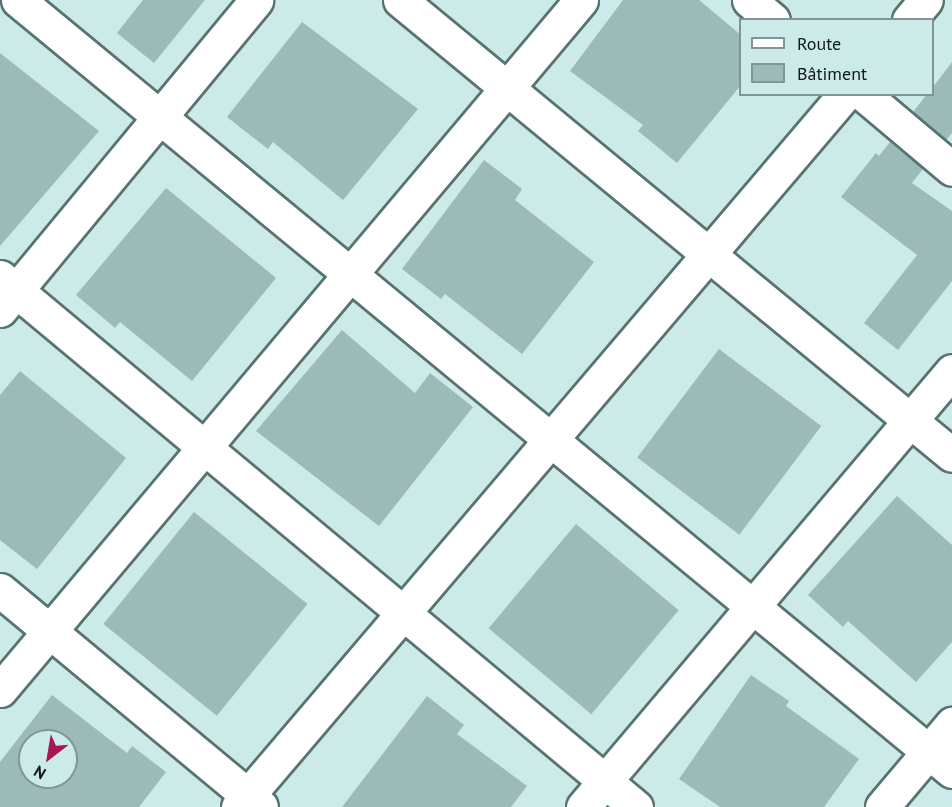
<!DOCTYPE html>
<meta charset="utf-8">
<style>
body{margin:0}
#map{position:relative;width:952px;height:807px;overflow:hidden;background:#cbeae8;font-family:"PT Sans",sans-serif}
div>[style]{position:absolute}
.building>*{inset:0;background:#9cbab8;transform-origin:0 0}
.roads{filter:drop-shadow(2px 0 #577372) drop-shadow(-2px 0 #577372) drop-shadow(0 2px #577372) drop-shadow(0 -2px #577372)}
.minor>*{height:33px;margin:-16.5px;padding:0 16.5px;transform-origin:16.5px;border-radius:16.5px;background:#fff}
span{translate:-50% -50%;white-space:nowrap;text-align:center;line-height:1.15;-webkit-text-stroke:6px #cbeae8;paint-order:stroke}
.legend{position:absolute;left:739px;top:18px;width:195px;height:78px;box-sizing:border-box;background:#cbeae8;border:2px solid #7f9695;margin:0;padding:8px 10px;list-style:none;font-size:18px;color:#0e1918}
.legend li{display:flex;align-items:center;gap:12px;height:30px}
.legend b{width:30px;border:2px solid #7f9695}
.north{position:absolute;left:18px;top:729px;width:60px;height:60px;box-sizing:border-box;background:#cbeae8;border:2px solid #7f9695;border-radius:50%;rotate:211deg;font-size:16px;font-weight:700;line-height:24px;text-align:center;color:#0e1918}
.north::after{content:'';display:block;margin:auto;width:21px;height:27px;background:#a71755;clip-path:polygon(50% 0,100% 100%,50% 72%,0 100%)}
</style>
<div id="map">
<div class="building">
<i style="clip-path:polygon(143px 0,205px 0,154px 63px,117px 33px)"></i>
<i style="clip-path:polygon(623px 0,699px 0,741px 35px,741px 85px,677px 163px,638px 131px,643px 125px,570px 71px)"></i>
<i style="clip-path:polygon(302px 22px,418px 109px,343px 200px,273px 142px,268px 149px,227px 117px)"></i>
<i style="clip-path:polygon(0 53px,99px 131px,0 246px)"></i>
<i style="clip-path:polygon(952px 62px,952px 133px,946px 140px,913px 112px,927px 94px,933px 94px,933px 87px)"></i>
<i style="clip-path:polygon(890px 142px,923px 169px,912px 183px,952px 211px,952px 281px,898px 350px,864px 323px,917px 255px,841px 197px,876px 153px,879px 156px)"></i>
<i style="clip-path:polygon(484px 160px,522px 189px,515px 200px,594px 262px,522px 354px,445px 294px,441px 299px,402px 269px)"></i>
<i style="clip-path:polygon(166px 188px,276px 278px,192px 381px,120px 322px,115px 328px,76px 295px)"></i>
<i style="clip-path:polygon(342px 330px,415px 393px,430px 373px,473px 407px,379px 526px,256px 431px)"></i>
<i style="left:719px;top:349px;width:128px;height:136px;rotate:37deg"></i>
<i style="clip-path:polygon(20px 371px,126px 458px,37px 569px,0 540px,0 395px)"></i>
<i style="clip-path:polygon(897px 496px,952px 545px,952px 642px,916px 682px,848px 621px,843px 627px,808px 595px)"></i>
<i style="left:194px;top:512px;width:146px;height:144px;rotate:39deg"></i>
<i style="left:576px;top:524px;width:134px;height:136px;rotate:40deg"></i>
<i style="clip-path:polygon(751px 675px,789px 701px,786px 706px,859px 759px,824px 807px,720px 807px,679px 779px)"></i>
<i style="clip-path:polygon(evenodd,52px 695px,127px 753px,132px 746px,166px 772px,139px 807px,0 807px,0 762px,52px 695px,30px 741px,66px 741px,66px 777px,30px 777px,30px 741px)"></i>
<i style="clip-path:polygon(427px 696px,464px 725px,457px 734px,527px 786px,511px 807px,342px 807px)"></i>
</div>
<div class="roads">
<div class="minor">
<i style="left:18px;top:0;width:1211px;rotate:39.54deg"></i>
<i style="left:400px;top:0;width:715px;rotate:39.5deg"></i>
<i style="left:749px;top:0;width:31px;rotate:40deg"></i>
<i style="left:909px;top:20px;width:26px;rotate:-50deg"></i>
<i style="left:863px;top:94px;width:116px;rotate:40.1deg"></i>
<i style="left:0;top:277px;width:828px;rotate:39.81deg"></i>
<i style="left:0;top:310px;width:402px;rotate:-50.4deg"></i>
<i style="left:0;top:590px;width:339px;rotate:39.7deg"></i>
<i style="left:0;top:690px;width:902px;rotate:-49.9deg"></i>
<i style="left:238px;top:807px;width:936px;rotate:-49.59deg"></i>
<i style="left:583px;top:807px;width:571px;rotate:-49.76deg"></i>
<i style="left:882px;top:807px;width:109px;rotate:-49.9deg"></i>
</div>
</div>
<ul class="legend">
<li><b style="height:8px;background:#fff"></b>Route</li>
<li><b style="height:16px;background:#9cbab8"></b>Bâtiment</li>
</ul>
<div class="north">N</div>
</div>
